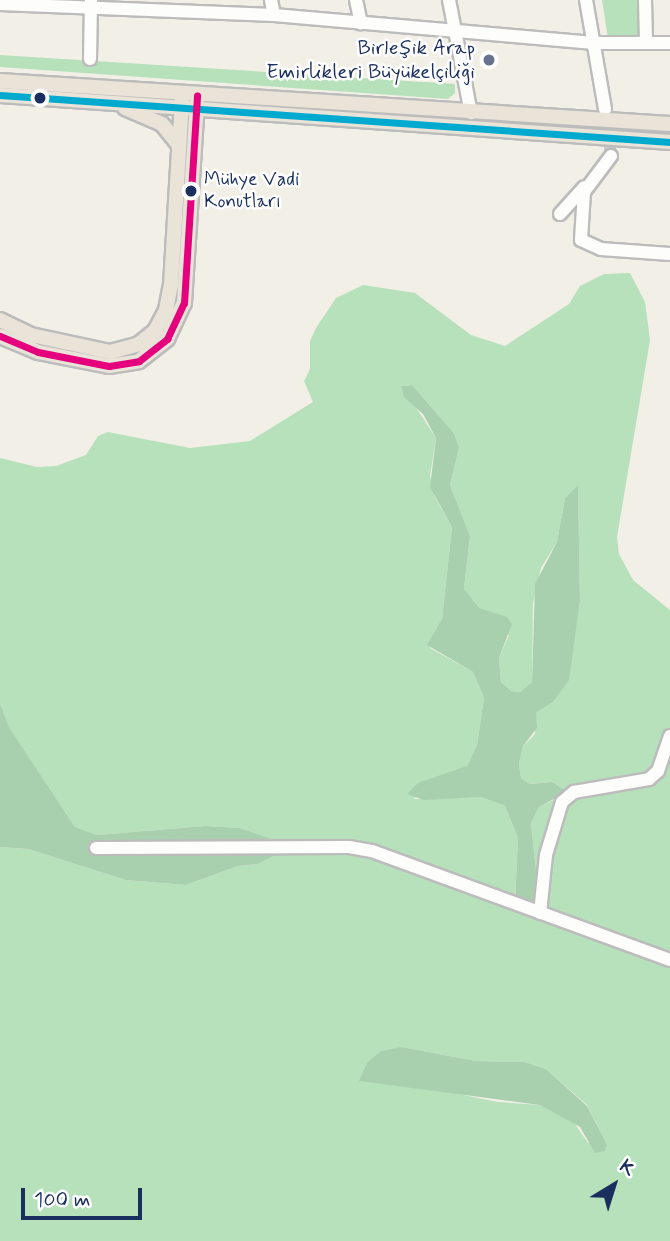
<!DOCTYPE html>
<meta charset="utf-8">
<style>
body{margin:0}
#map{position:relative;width:670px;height:1241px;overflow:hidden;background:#f2efe7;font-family:Mynerve,sans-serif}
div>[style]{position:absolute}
.green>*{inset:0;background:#b6e1ba}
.forest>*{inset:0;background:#a8d0ae}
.minor-tunnel>*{height:12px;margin-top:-6px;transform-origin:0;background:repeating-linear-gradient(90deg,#c7c9cc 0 12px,transparent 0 18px)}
.roads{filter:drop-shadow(2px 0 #bcbcbc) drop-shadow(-2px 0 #bcbcbc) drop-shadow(0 2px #bcbcbc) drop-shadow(0 -2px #bcbcbc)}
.minor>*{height:12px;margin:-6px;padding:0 6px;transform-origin:6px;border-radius:6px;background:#fdfdfb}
.major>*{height:14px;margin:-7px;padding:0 7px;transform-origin:7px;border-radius:7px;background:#e9e3d8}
.bus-1>*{height:7px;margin:-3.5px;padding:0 3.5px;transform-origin:3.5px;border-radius:3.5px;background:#00a9ce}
.bus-2>*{height:7px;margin:-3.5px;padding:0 3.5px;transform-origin:3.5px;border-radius:3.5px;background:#e5007d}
.dots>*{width:19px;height:19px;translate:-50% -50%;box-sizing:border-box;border:4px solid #fff;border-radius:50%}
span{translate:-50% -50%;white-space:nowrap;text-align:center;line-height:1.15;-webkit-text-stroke:5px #fff;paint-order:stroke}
.bus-label{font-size:19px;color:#1b2f5e}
.left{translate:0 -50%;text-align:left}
.poi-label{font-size:21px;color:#1b2f5e}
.right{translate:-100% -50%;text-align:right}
.north{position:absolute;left:579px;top:1150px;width:70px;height:70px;-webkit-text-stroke:5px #fff;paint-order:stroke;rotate:38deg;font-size:19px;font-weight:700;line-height:28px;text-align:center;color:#1b2f5e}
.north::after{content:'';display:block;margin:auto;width:24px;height:32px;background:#1b2f5e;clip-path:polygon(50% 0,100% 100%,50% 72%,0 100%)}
.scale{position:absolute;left:21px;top:1188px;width:121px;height:32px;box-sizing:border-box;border:4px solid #1b2f5e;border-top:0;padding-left:9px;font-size:21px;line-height:24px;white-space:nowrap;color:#1b2f5e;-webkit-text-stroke:5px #fff;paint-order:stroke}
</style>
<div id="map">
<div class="green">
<i style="clip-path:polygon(602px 0,640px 0,642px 37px,608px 38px)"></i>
<i style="clip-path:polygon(0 55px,455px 84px,455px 93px,448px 99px,0 67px)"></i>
<i style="clip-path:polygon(327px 109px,670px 132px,670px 135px,317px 110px)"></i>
<i style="clip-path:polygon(evenodd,630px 273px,645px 302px,650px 340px,617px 537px,619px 554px,633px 580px,670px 610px,670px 1241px,0 1241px,0 847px,28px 849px,126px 880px,186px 885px,238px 866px,258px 864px,293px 846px,240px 828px,205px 826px,97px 835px,75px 827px,9px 727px,0 703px,0 458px,37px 467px,56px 466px,86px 455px,98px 436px,108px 432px,190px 448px,250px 441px,313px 402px,304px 381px,310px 369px,310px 341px,316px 328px,336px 298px,363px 285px,415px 293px,471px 335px,505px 346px,569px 304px,580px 286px,604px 274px,630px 273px,412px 385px,454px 433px,459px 448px,450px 485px,470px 536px,464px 589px,470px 601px,509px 635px,499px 658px,501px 682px,511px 691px,520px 692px,532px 682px,533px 603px,541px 568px,557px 542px,565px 498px,578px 486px,580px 601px,568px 680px,553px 702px,536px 713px,535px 734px,523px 746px,519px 764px,521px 778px,530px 784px,552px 782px,564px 795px,539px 807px,531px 823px,538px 889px,515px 903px,518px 838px,505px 806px,481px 797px,413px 799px,467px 766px,477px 745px,484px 698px,473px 672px,430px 648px,442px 619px,452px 527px,435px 497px,430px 476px,436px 438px,402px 386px,412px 385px,630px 273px,402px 1047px,476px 1061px,525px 1062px,546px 1069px,587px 1105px,607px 1144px,588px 1143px,573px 1121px,540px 1105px,498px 1102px,434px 1089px,402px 1047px)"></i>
</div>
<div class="forest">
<i style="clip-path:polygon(412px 385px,454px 433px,459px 448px,450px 485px,470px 536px,464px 589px,479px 608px,507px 617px,512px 624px,499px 658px,501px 682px,511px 691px,520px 692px,532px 682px,535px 584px,557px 542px,565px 498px,578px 485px,580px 601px,569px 680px,553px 702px,536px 713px,537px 728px,523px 746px,519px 764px,521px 778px,530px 784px,552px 782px,567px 792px,539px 807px,531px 823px,538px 889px,529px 909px,515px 904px,518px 838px,505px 806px,481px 797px,424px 800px,407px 794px,418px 783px,467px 766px,477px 745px,484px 698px,473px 672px,427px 645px,442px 619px,452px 527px,430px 487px,436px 438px,423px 414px,404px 397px,401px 386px)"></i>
<i style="clip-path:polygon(0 703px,9px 727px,75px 827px,97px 835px,205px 826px,240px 828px,293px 846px,258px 864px,238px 866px,186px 885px,126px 880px,28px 849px,0 847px)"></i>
<i style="clip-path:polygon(402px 1047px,476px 1061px,525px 1062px,546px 1069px,587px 1106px,607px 1144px,605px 1151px,595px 1153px,580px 1127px,540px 1105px,359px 1081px,367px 1063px,381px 1051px)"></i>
</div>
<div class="minor-tunnel">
<i style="left:605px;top:111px;width:45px;rotate:82.4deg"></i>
</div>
<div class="roads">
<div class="minor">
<i style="left:271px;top:0;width:15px;rotate:79deg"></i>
<i style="left:356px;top:0;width:24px;rotate:78deg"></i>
<i style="left:449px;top:0;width:115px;rotate:79deg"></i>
<i style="left:586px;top:0;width:111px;rotate:80.1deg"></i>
<i style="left:645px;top:0;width:42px;rotate:88.6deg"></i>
<i style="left:0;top:4px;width:274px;rotate:2.3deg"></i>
<i style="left:274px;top:15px;width:321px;rotate:5deg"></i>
<i style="left:594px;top:43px;width:76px"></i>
<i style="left:90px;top:59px;width:59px;rotate:-89deg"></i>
<i style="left:611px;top:156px;width:45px;rotate:126.9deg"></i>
<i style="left:584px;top:192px;width:48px;rotate:93.6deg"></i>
<i style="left:581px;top:240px;width:22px;rotate:24deg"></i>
<i style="left:601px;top:249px;width:69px;rotate:4.1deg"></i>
<i style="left:560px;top:214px;width:36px;rotate:-48deg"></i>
<i style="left:96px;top:848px;width:253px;rotate:-0.2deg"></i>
<i style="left:349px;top:847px;width:23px;rotate:10deg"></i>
<i style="left:372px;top:851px;width:317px;rotate:20.1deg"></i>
<i style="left:540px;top:913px;width:58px;rotate:-84.1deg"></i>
<i style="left:546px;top:855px;width:55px;rotate:-73.2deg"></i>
<i style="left:562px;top:802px;width:16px;rotate:-40deg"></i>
<i style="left:574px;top:792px;width:76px;rotate:-9.8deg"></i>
<i style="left:649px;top:779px;width:12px;rotate:-42deg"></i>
<i style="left:658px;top:771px;width:37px;rotate:-71deg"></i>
</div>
<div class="major">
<i style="left:0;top:81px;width:671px;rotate:3.67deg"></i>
<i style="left:0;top:95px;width:672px;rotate:4.01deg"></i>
<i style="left:125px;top:108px;width:40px;rotate:23.4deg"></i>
<i style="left:162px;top:124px;width:27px;rotate:51deg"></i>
<i style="left:0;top:320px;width:34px;rotate:26deg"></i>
<i style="left:31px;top:335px;width:81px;rotate:12.1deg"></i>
<i style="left:110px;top:352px;width:30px;rotate:-15deg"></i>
<i style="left:139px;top:344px;width:21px;rotate:-39deg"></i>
<i style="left:155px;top:331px;width:24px;rotate:-62deg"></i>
<i style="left:166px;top:310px;width:25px;rotate:-79deg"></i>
<i style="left:171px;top:285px;width:186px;rotate:-86.6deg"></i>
<i style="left:0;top:336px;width:41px;rotate:22.8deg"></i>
<i style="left:38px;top:352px;width:72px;rotate:11.2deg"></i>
<i style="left:109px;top:366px;width:30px;rotate:-9deg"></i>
<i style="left:139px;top:361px;width:36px;rotate:-38deg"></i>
<i style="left:167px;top:339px;width:40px;rotate:-65deg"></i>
<i style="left:184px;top:303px;width:203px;rotate:-86.3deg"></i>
</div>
</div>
<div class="bus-1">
<i style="left:0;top:95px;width:672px;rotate:4.01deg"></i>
</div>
<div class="bus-2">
<i style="left:0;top:336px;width:41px;rotate:22.8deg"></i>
<i style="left:38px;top:352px;width:72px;rotate:11.2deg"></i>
<i style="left:109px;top:366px;width:30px;rotate:-9deg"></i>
<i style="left:139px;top:361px;width:36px;rotate:-38deg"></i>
<i style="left:167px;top:339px;width:40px;rotate:-65deg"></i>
<i style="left:184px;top:303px;width:208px;rotate:-86.4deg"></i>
</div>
<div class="dots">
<i style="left:489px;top:60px;background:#66728e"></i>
<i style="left:40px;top:98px;background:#1b2f5e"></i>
<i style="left:191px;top:191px;background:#1b2f5e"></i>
</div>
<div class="bus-label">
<span class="left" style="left:204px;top:191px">Mühye Vadi<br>Konutları</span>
</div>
<div class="poi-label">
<span class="right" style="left:475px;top:60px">Birleşik Arap<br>Emirlikleri Büyükelçiliği</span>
</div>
<div class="north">K</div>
<div class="scale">100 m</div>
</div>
